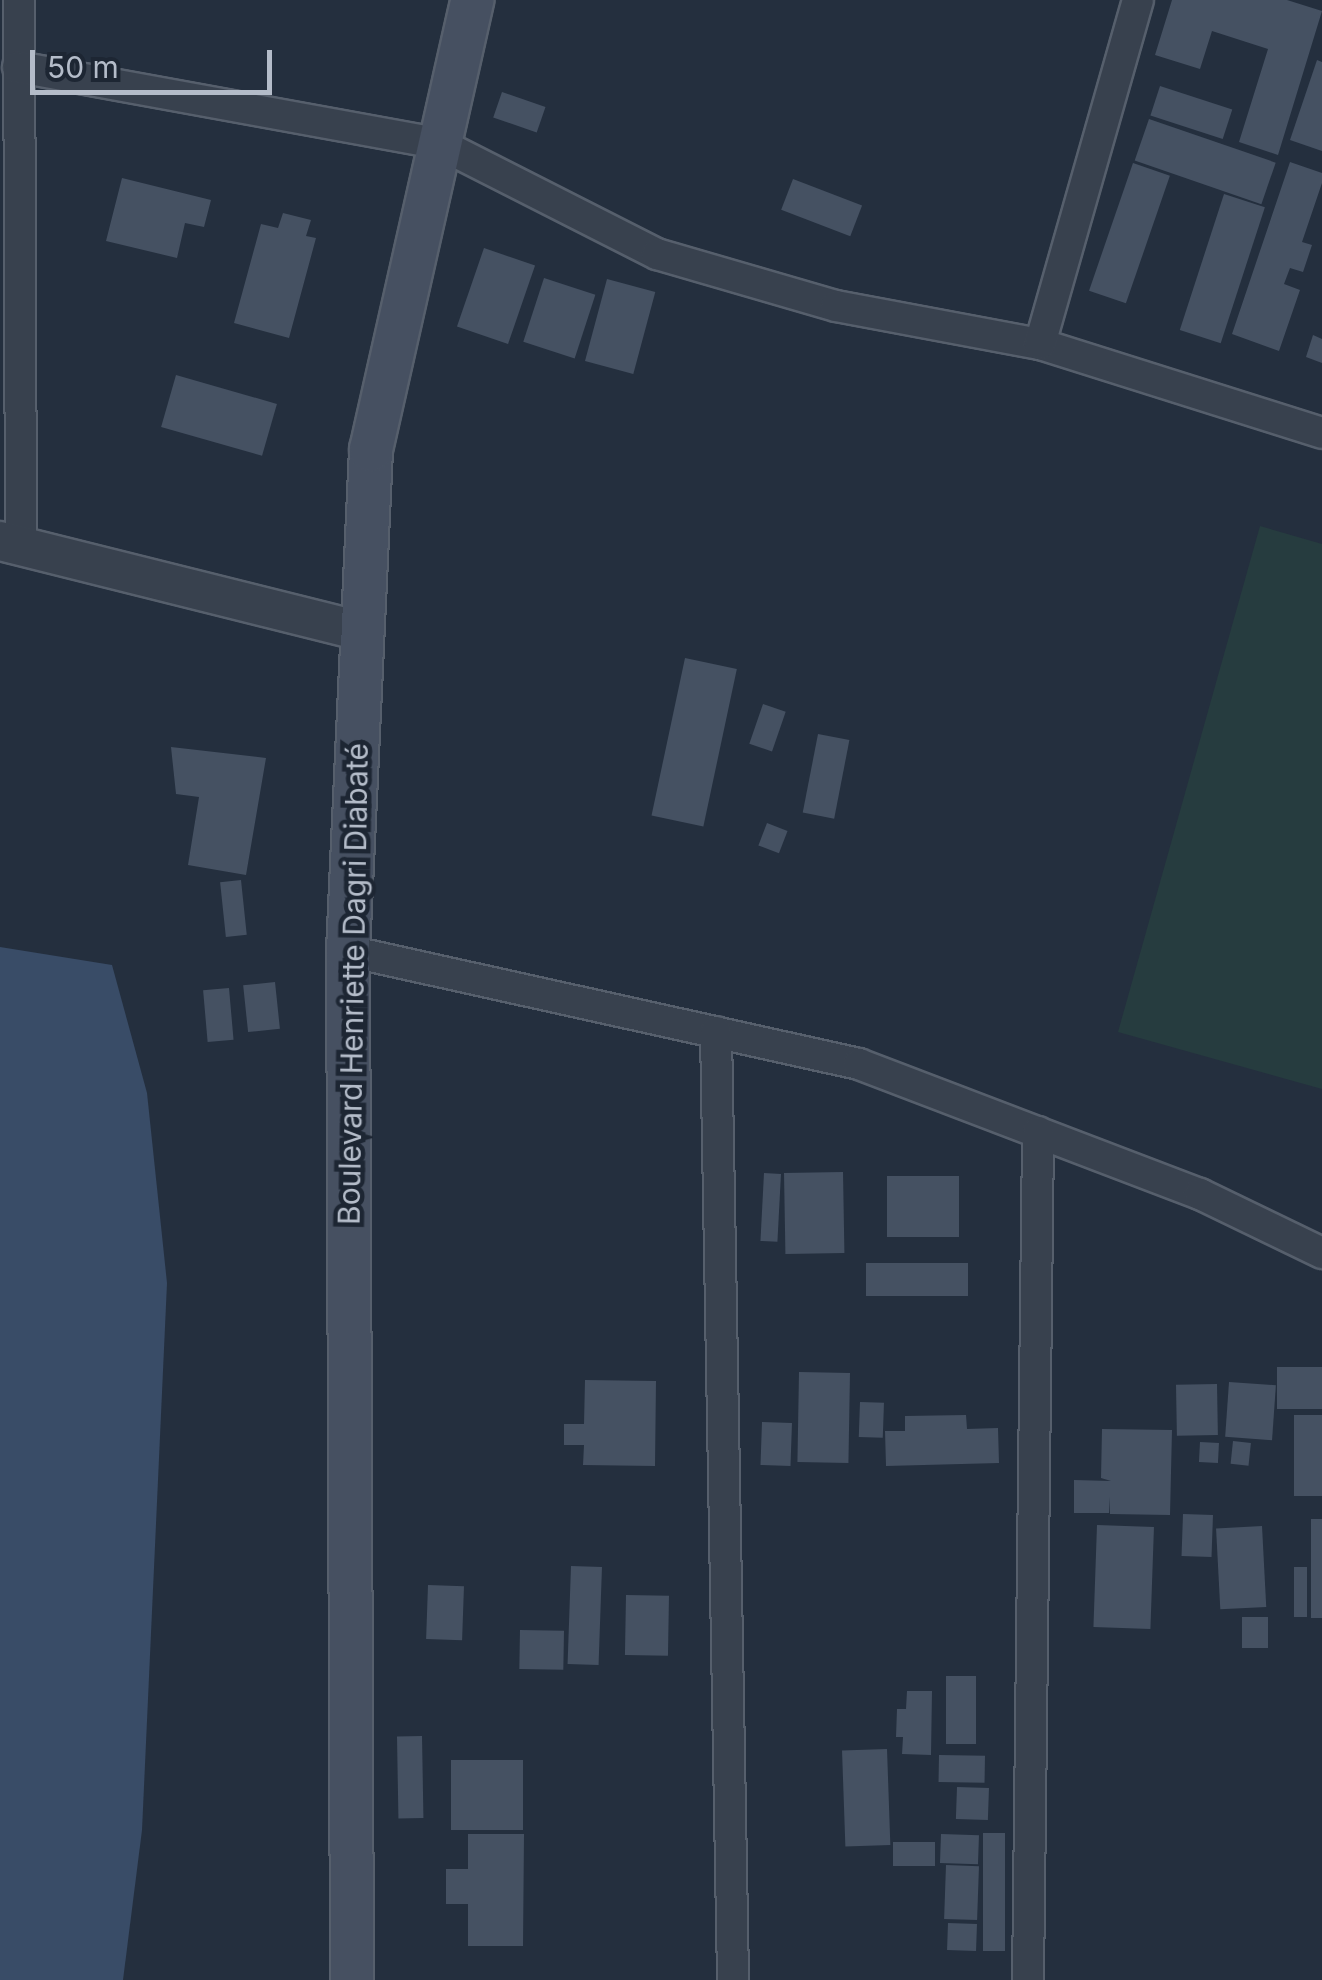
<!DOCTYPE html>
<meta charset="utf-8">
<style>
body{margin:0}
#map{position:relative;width:1322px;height:1980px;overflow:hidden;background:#242f3e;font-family:Inter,sans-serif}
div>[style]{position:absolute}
.green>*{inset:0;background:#263c3f}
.water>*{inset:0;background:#394c67}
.building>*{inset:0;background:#455162;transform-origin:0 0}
.roads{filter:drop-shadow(2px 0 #565f6c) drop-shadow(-2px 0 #565f6c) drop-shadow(0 2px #565f6c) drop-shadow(0 -2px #565f6c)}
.minor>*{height:30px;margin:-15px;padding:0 15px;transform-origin:15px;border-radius:15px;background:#38414e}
.tertiary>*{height:38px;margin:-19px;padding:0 19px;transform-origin:19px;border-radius:19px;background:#38414e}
.secondary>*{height:42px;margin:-21px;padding:0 21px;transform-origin:21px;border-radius:21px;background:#465061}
span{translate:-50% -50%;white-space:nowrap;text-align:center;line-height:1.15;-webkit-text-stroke:9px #1d2633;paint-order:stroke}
.street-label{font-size:30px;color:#b4bcc9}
.scale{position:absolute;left:30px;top:50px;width:242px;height:45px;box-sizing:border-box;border:5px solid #b4bcc9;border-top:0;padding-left:12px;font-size:30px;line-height:35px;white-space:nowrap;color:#b4bcc9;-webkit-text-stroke:8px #1d2633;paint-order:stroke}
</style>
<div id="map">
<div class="green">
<i style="clip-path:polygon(1260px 526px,1322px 544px,1322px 1089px,1118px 1032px)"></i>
</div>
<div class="water">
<i style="clip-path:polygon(0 947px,112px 965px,147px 1093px,167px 1283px,142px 1830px,123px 1980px,0 1980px)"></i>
</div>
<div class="building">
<i style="clip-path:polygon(1172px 0,1287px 0,1322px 11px,1278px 155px,1239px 142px,1268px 49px,1212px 31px,1200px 69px,1155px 55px)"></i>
<i style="clip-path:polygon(1317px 60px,1322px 62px,1322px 151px,1290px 140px)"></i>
<i style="left:1160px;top:86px;width:76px;height:31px;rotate:18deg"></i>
<i style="left:502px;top:92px;width:46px;height:27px;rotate:19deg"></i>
<i style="left:1149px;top:119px;width:134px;height:44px;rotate:19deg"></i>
<i style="clip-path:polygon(1290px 162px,1322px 173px,1322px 183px,1302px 242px,1312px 245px,1303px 272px,1290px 268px,1284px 284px,1300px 290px,1279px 351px,1232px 334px)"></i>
<i style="left:1133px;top:163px;width:39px;height:135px;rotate:19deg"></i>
<i style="clip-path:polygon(122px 178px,211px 200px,204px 227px,185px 223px,177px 258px,106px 241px)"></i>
<i style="left:793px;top:179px;width:74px;height:33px;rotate:21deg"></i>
<i style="left:1224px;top:194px;width:43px;height:143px;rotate:18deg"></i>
<i style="clip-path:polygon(283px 213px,311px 220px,306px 236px,316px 238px,289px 338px,234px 323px,261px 224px,278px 228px)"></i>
<i style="left:484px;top:248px;width:54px;height:83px;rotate:19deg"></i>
<i style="left:544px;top:278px;width:54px;height:67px;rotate:18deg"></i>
<i style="left:607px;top:279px;width:50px;height:85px;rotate:15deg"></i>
<i style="clip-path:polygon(1313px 335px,1322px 339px,1322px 363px,1306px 357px)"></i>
<i style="left:176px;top:375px;width:105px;height:54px;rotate:16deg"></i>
<i style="left:685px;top:658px;width:53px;height:161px;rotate:12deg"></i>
<i style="left:763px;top:704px;width:24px;height:42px;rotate:19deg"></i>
<i style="left:818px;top:734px;width:32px;height:80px;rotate:11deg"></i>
<i style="clip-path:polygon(171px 747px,266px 758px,246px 875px,188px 865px,199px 797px,176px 794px)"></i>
<i style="left:767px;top:823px;width:22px;height:24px;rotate:21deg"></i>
<i style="left:241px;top:880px;width:55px;height:21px;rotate:84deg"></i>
<i style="left:275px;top:982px;width:47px;height:32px;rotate:84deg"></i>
<i style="left:229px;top:988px;width:52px;height:26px;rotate:85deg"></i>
<i style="left:843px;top:1172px;width:81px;height:59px;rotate:89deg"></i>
<i style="left:764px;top:1173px;width:17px;height:68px;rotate:3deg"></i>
<i style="left:887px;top:1176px;width:72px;height:61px"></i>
<i style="left:968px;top:1263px;width:33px;height:102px;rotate:90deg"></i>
<i style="left:1322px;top:1367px;width:42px;height:45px;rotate:90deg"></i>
<i style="left:799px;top:1372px;width:51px;height:90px;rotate:1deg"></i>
<i style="clip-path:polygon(585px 1380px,656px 1381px,655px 1466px,583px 1465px,584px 1445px,564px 1445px,564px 1424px,584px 1424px)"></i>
<i style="left:1229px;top:1382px;width:47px;height:55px;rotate:4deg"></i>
<i style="left:1217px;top:1384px;width:51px;height:41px;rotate:89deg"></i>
<i style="left:860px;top:1402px;width:24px;height:35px;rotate:2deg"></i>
<i style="clip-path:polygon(966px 1415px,967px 1429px,998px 1428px,999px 1463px,886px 1466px,885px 1431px,905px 1431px,905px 1416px)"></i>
<i style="left:1294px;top:1415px;width:28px;height:81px"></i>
<i style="left:762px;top:1422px;width:30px;height:43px;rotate:2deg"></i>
<i style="clip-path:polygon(1102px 1429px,1172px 1430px,1170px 1515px,1110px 1514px,1109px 1497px,1109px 1513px,1074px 1513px,1074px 1480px,1111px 1481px,1101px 1478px)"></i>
<i style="left:1233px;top:1441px;width:18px;height:23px;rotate:6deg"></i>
<i style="left:1200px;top:1442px;width:19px;height:20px;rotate:3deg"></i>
<i style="left:1183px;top:1514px;width:30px;height:42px;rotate:2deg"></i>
<i style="left:1311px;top:1519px;width:11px;height:99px"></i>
<i style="left:1097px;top:1525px;width:57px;height:102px;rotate:2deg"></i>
<i style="left:1262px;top:1526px;width:81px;height:46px;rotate:87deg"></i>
<i style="left:571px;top:1566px;width:31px;height:98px;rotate:2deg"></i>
<i style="left:1294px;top:1567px;width:13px;height:50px"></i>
<i style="left:428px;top:1585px;width:36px;height:54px;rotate:2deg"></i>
<i style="left:626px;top:1595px;width:43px;height:60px;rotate:1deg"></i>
<i style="left:1242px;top:1617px;width:26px;height:31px"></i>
<i style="left:520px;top:1630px;width:44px;height:39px;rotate:1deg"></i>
<i style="left:946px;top:1676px;width:30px;height:68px"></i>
<i style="clip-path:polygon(907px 1691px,932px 1691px,931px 1755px,902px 1754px,903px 1737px,896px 1737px,897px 1709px,906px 1709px)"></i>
<i style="left:422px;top:1736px;width:82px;height:25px;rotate:89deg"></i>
<i style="left:887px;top:1749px;width:96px;height:45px;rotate:88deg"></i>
<i style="left:939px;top:1755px;width:46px;height:27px;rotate:1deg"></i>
<i style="left:451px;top:1760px;width:72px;height:70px"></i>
<i style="left:957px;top:1787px;width:32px;height:32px;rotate:2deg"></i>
<i style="left:983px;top:1833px;width:22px;height:118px"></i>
<i style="clip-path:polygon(468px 1834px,524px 1834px,523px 1946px,468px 1946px,468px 1904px,446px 1904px,446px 1869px,468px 1869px)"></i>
<i style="left:941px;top:1834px;width:38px;height:29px;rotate:2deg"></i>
<i style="left:893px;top:1842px;width:42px;height:24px"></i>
<i style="left:946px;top:1865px;width:33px;height:54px;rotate:2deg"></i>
<i style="left:948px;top:1923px;width:29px;height:27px;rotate:2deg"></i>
</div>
<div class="roads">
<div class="minor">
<i style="left:19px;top:0;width:546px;rotate:89.79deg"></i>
<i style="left:18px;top:67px;width:427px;rotate:10.3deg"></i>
<i style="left:438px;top:143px;width:246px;rotate:26.9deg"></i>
<i style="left:657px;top:254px;width:186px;rotate:16.2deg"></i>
<i style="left:836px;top:306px;width:208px;rotate:10.6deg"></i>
<i style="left:1040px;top:344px;width:296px;rotate:17.5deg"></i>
<i style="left:1040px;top:344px;width:358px;rotate:-74.1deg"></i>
<i style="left:348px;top:951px;width:523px;rotate:12.47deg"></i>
<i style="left:859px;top:1064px;width:365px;rotate:20.9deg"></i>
<i style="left:1200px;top:1194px;width:136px;rotate:25.8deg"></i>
<i style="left:716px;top:1032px;width:948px;rotate:88.97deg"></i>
<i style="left:1028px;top:1980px;width:848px;rotate:-89.32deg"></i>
</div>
<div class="tertiary">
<i style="left:0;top:541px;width:373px;rotate:14deg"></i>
</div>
<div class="secondary">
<i style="left:352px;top:1980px;width:1029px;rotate:-90.22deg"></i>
<i style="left:348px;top:951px;width:502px;rotate:-87.37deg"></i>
<i style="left:371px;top:450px;width:461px;rotate:-77.3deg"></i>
</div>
</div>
<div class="street-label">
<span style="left:353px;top:984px;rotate:-89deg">Boulevard Henriette Dagri Diabaté</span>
</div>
<div class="scale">50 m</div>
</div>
